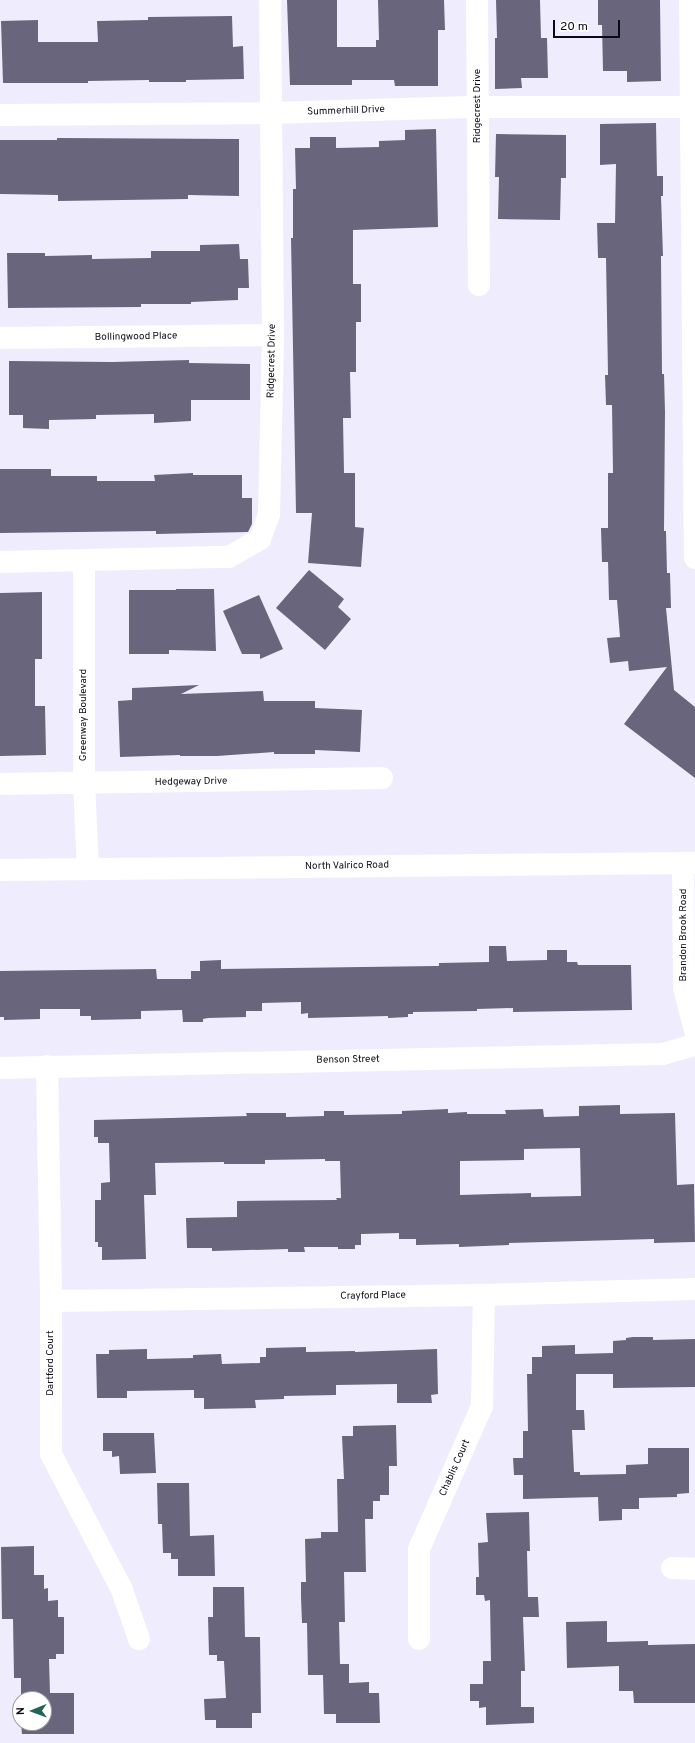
<!DOCTYPE html>
<style>
body{margin:0}
#map{position:relative;width:695px;height:1743px;overflow:hidden;background:#efedfd;font-family:Overpass,sans-serif}
div>[style]{position:absolute}
.building>*{inset:0;background:#69657c}
.street>*{height:22px;margin:-11px;padding:0 11px;transform-origin:11px;border-radius:11px;background:#fff}
.secondary>*{height:22px;margin:-11px;padding:0 11px;transform-origin:11px;border-radius:11px;background:#fff}
span{translate:-50% -50%;white-space:nowrap;text-align:center;line-height:1.15;-webkit-text-stroke:3px #fff;paint-order:stroke}
.street-label{font-size:10px;color:#0b0a12}
.north{position:absolute;left:12px;top:1691px;width:40px;height:40px;box-sizing:border-box;background:#fff;border:1px solid #9d9da0;border-radius:50%;rotate:269deg;font-size:11px;font-weight:700;line-height:16px;text-align:center;color:#0b0a12}
.north::after{content:'';display:block;margin:auto;width:14px;height:18px;background:#226555;clip-path:polygon(50% 0,100% 100%,50% 72%,0 100%)}
.scale{position:absolute;left:553px;top:20px;width:67px;height:18px;box-sizing:border-box;border:2px solid #0b0a12;border-top:0;padding-left:5px;font-size:12px;line-height:14px;white-space:nowrap;color:#0b0a12;-webkit-text-stroke:3px #fff;paint-order:stroke}
</style>
<div id="map">
<div class="building">
<i style="clip-path:polygon(287px 0,337px 0,337px 47px,376px 47px,376px 40px,379px 40px,378px 0,444px 0,445px 30px,438px 30px,438px 86px,395px 86px,394px 80px,352px 80px,352px 85px,290px 85px)"></i>
<i style="clip-path:polygon(496px 0,540px 0,541px 38px,547px 38px,548px 78px,521px 78px,522px 88px,495px 89px,495px 38px,497px 38px)"></i>
<i style="clip-path:polygon(598px 0,660px 0,661px 81px,627px 82px,627px 71px,603px 71px,602px 25px,598px 25px)"></i>
<i style="clip-path:polygon(232px 16px,233px 47px,243px 46px,244px 79px,186px 80px,186px 82px,149px 82px,149px 80px,88px 81px,88px 83px,3px 83px,1px 21px,38px 20px,38px 42px,98px 42px,97px 21px,148px 20px,148px 17px)"></i>
<i style="clip-path:polygon(656px 123px,657px 176px,663px 176px,663px 196px,661px 196px,663px 256px,661px 256px,662px 374px,664px 374px,665px 412px,664px 531px,666px 531px,667px 573px,670px 573px,671px 608px,666px 608px,674px 690px,695px 707px,695px 778px,624px 724px,667px 667px,629px 671px,628px 661px,610px 663px,607px 638px,620px 637px,617px 600px,609px 600px,608px 562px,602px 562px,601px 528px,608px 528px,608px 473px,613px 473px,612px 405px,606px 405px,605px 375px,608px 375px,606px 258px,598px 258px,597px 223px,615px 223px,616px 164px,600px 165px,600px 124px)"></i>
<i style="clip-path:polygon(436px 129px,438px 227px,353px 230px,353px 284px,361px 284px,361px 322px,356px 322px,356px 372px,350px 372px,351px 418px,343px 418px,344px 473px,355px 473px,355px 527px,364px 528px,361px 567px,308px 563px,312px 513px,296px 513px,291px 238px,293px 238px,293px 189px,296px 189px,295px 148px,310px 148px,310px 137px,336px 137px,336px 148px,379px 147px,379px 141px,405px 140px,405px 130px)"></i>
<i style="clip-path:polygon(496px 134px,566px 135px,566px 178px,561px 178px,560px 220px,498px 219px,499px 177px,495px 177px)"></i>
<i style="clip-path:polygon(57px 138px,239px 139px,239px 196px,188px 195px,188px 199px,58px 201px,58px 195px,0 194px,0 140px,57px 140px)"></i>
<i style="clip-path:polygon(239px 244px,240px 259px,248px 259px,249px 288px,238px 288px,238px 300px,191px 302px,191px 304px,141px 304px,141px 307px,8px 308px,7px 253px,45px 253px,45px 256px,92px 255px,92px 259px,151px 258px,151px 251px,200px 251px,200px 245px)"></i>
<i style="clip-path:polygon(189px 360px,189px 363px,250px 364px,250px 400px,191px 400px,191px 421px,154px 423px,154px 414px,96px 415px,96px 419px,49px 420px,49px 429px,23px 428px,23px 415px,9px 415px,9px 361px,112px 362px)"></i>
<i style="clip-path:polygon(0 469px,51px 469px,51px 476px,97px 476px,97px 481px,155px 481px,154px 475px,193px 473px,193px 475px,242px 475px,242px 498px,252px 498px,252px 524px,248px 532px,156px 534px,156px 531px,0 533px)"></i>
<i style="clip-path:polygon(309px 570px,344px 599px,338px 607px,351px 619px,325px 650px,276px 608px)"></i>
<i style="clip-path:polygon(176px 589px,214px 589px,216px 651px,169px 650px,169px 654px,129px 654px,129px 590px,176px 590px)"></i>
<i style="clip-path:polygon(42px 592px,42px 659px,35px 659px,35px 706px,45px 706px,46px 755px,0 756px,0 593px)"></i>
<i style="clip-path:polygon(259px 595px,283px 649px,260px 659px,260px 654px,242px 654px,223px 611px)"></i>
<i style="clip-path:polygon(199px 685px,181px 694px,263px 691px,264px 701px,315px 701px,315px 708px,362px 710px,360px 752px,315px 750px,315px 754px,274px 754px,274px 752px,217px 756px,180px 756px,180px 755px,120px 757px,118px 701px,132px 700px,132px 688px)"></i>
<i style="clip-path:polygon(489px 946px,506px 946px,507px 961px,547px 960px,547px 950px,567px 950px,567px 962px,577px 962px,578px 965px,631px 965px,632px 1010px,513px 1012px,513px 1008px,477px 1009px,477px 1011px,413px 1012px,413px 1014px,408px 1014px,408px 1017px,388px 1018px,388px 1016px,308px 1018px,308px 1013px,301px 1014px,301px 1002px,262px 1003px,262px 1011px,246px 1011px,246px 1017px,208px 1018px,203px 1019px,203px 1022px,183px 1022px,182px 1010px,141px 1011px,141px 1019px,91px 1020px,91px 1016px,80px 1016px,80px 1009px,40px 1009px,40px 1019px,4px 1020px,4px 1017px,0 1017px,0 971px,156px 969px,157px 979px,191px 979px,191px 971px,200px 971px,200px 961px,221px 960px,221px 969px,435px 966px,439px 966px,439px 963px,489px 962px)"></i>
<i style="clip-path:polygon(evenodd,620px 1105px,620px 1114px,675px 1113px,677px 1185px,694px 1184px,695px 1242px,654px 1243px,654px 1239px,617px 1240px,509px 1243px,509px 1245px,459px 1247px,459px 1244px,416px 1245px,416px 1239px,399px 1239px,399px 1233px,361px 1234px,361px 1245px,355px 1245px,355px 1249px,338px 1249px,338px 1247px,304px 1247px,305px 1252px,288px 1252px,288px 1249px,212px 1251px,212px 1248px,187px 1248px,186px 1218px,237px 1217px,237px 1201px,337px 1200px,336px 1198px,341px 1198px,340px 1161px,325px 1161px,325px 1159px,265px 1160px,265px 1164px,224px 1164px,224px 1162px,155px 1163px,156px 1195px,144px 1195px,146px 1259px,102px 1260px,102px 1247px,98px 1247px,98px 1242px,95px 1242px,95px 1200px,101px 1200px,101px 1183px,110px 1182px,109px 1143px,98px 1143px,98px 1137px,94px 1137px,94px 1120px,247px 1116px,246px 1113px,286px 1113px,286px 1117px,324px 1116px,324px 1111px,344px 1111px,344px 1115px,402px 1114px,402px 1111px,448px 1109px,448px 1113px,467px 1112px,467px 1114px,506px 1114px,505px 1110px,543px 1109px,544px 1117px,579px 1116px,579px 1106px,620px 1105px,580px 1148px,581px 1196px,531px 1197px,531px 1193px,460px 1195px,460px 1161px,524px 1160px,524px 1149px,580px 1148px)"></i>
<i style="clip-path:polygon(633px 1337px,653px 1337px,653px 1340px,695px 1339px,695px 1387px,613px 1388px,613px 1374px,576px 1374px,576px 1410px,584px 1410px,585px 1430px,572px 1430px,574px 1472px,580px 1472px,580px 1475px,626px 1474px,626px 1465px,648px 1464px,648px 1448px,689px 1448px,689px 1493px,677px 1494px,677px 1497px,639px 1498px,639px 1509px,622px 1509px,622px 1520px,599px 1521px,598px 1497px,523px 1499px,523px 1475px,514px 1475px,513px 1458px,523px 1458px,523px 1431px,528px 1431px,527px 1374px,532px 1374px,532px 1357px,542px 1357px,542px 1346px,575px 1345px,575px 1354px,613px 1353px,613px 1341px,626px 1340px,626px 1338px)"></i>
<i style="clip-path:polygon(306px 1347px,306px 1352px,355px 1351px,355px 1352px,437px 1349px,438px 1394px,431px 1395px,432px 1403px,397px 1403px,397px 1384px,336px 1385px,336px 1395px,284px 1396px,284px 1399px,255px 1400px,256px 1408px,204px 1409px,204px 1398px,194px 1398px,194px 1390px,127px 1391px,127px 1398px,97px 1398px,96px 1354px,109px 1354px,109px 1350px,147px 1349px,147px 1359px,193px 1358px,193px 1355px,221px 1354px,222px 1364px,260px 1363px,260px 1357px,266px 1357px,266px 1348px)"></i>
<i style="clip-path:polygon(396px 1425px,397px 1466px,389px 1466px,389px 1495px,380px 1495px,380px 1501px,373px 1501px,373px 1519px,365px 1519px,366px 1572px,344px 1572px,345px 1622px,339px 1622px,340px 1664px,349px 1664px,349px 1683px,369px 1682px,369px 1693px,379px 1693px,380px 1723px,336px 1723px,336px 1714px,324px 1714px,323px 1675px,308px 1675px,307px 1623px,302px 1623px,301px 1597px,301px 1582px,306px 1582px,305px 1539px,321px 1538px,321px 1532px,338px 1532px,337px 1479px,344px 1479px,342px 1436px,353px 1436px,353px 1426px)"></i>
<i style="clip-path:polygon(103px 1433px,154px 1433px,156px 1473px,120px 1474px,119px 1456px,112px 1457px,112px 1451px,103px 1451px)"></i>
<i style="clip-path:polygon(157px 1483px,189px 1483px,190px 1536px,214px 1535px,215px 1576px,178px 1576px,178px 1559px,171px 1559px,171px 1553px,163px 1553px,162px 1524px,158px 1524px)"></i>
<i style="clip-path:polygon(529px 1512px,530px 1551px,527px 1551px,528px 1597px,538px 1597px,539px 1617px,523px 1617px,525px 1671px,521px 1671px,521px 1707px,534px 1707px,534px 1723px,486px 1725px,486px 1707px,479px 1708px,479px 1701px,470px 1701px,470px 1684px,483px 1684px,483px 1661px,491px 1661px,490px 1600px,485px 1601px,484px 1595px,476px 1595px,476px 1577px,479px 1577px,478px 1543px,488px 1542px,486px 1513px)"></i>
<i style="clip-path:polygon(34px 1546px,34px 1575px,44px 1575px,44px 1589px,48px 1588px,48px 1601px,58px 1600px,58px 1617px,64px 1617px,64px 1654px,56px 1654px,56px 1659px,49px 1659px,50px 1693px,74px 1693px,74px 1734px,22px 1734px,21px 1723px,44px 1723px,44px 1699px,21px 1699px,21px 1678px,14px 1678px,13px 1619px,2px 1619px,1px 1547px)"></i>
<i style="clip-path:polygon(213px 1587px,244px 1587px,245px 1637px,260px 1637px,261px 1713px,252px 1713px,252px 1728px,216px 1728px,216px 1720px,205px 1720px,204px 1699px,226px 1698px,224px 1661px,217px 1661px,217px 1655px,209px 1655px,208px 1617px,213px 1617px)"></i>
<i style="clip-path:polygon(607px 1621px,607px 1642px,648px 1641px,648px 1645px,695px 1644px,695px 1703px,634px 1703px,633px 1691px,619px 1691px,619px 1666px,567px 1668px,566px 1622px)"></i>
</div>
<div class="street">
<i style="left:477px;top:0;width:285px;rotate:89.6deg"></i>
<i style="left:690px;top:0;width:558px;rotate:89.49deg"></i>
<i style="left:0;top:115px;width:271px;rotate:-0.4deg"></i>
<i style="left:271px;top:113px;width:207px;rotate:-1.7deg"></i>
<i style="left:478px;top:107px;width:214px"></i>
<i style="left:0;top:338px;width:273px;rotate:-0.6deg"></i>
<i style="left:84px;top:561px;width:222px;rotate:90deg"></i>
<i style="left:84px;top:783px;width:85px;rotate:87.3deg"></i>
<i style="left:0;top:562px;width:229px;rotate:-1.3deg"></i>
<i style="left:229px;top:557px;width:36px;rotate:-30deg"></i>
<i style="left:260px;top:539px;width:27px;rotate:-70deg"></i>
<i style="left:269px;top:514px;width:179px;rotate:-88.7deg"></i>
<i style="left:273px;top:335px;width:335px;rotate:-90.5deg"></i>
<i style="left:0;top:784px;width:382px;rotate:-0.9deg"></i>
<i style="left:683px;top:863px;width:125px;rotate:89.5deg"></i>
<i style="left:684px;top:988px;width:43px;rotate:75.3deg"></i>
<i style="left:47px;top:1066px;width:235px;rotate:89deg"></i>
<i style="left:51px;top:1301px;width:153px;rotate:90deg"></i>
<i style="left:51px;top:1454px;width:153px;rotate:62.4deg"></i>
<i style="left:122px;top:1590px;width:52px;rotate:70.9deg"></i>
<i style="left:0;top:1068px;width:663px;rotate:-1.21deg"></i>
<i style="left:663px;top:1054px;width:33px;rotate:-16deg"></i>
<i style="left:51px;top:1301px;width:433px;rotate:-0.8deg"></i>
<i style="left:484px;top:1295px;width:211px;rotate:-1.6deg"></i>
<i style="left:672px;top:1568px;width:23px;rotate:2deg"></i>
<i style="left:419px;top:1639px;width:90px;rotate:-90deg"></i>
<i style="left:419px;top:1549px;width:156px;rotate:-66.2deg"></i>
<i style="left:482px;top:1406px;width:111px;rotate:-89deg"></i>
</div>
<div class="secondary">
<i style="left:0;top:870px;width:695px;rotate:-0.58deg"></i>
</div>
<div class="street-label">
<span style="left:478px;top:106px;rotate:-90deg">Ridgecrest Drive</span>
<span style="left:346px;top:111px;rotate:-2deg">Summerhill Drive</span>
<span style="left:136px;top:337px;rotate:-1deg">Bollingwood Place</span>
<span style="left:272px;top:361px;rotate:-89deg">Ridgecrest Drive</span>
<span style="left:84px;top:715px;rotate:-90deg">Greenway Boulevard</span>
<span style="left:191px;top:782px;rotate:-1deg">Hedgeway Drive</span>
<span style="left:347px;top:866px;rotate:-1deg">North Valrico Road</span>
<span style="left:684px;top:935px;rotate:-90deg">Brandon Brook Road</span>
<span style="left:348px;top:1060px;rotate:-1deg">Benson Street</span>
<span style="left:373px;top:1296px;rotate:-1deg">Crayford Place</span>
<span style="left:51px;top:1363px;rotate:-90deg">Dartford Court</span>
<span style="left:455px;top:1468px;rotate:-66deg">Chablis Court</span>
</div>
<div class="north">N</div>
<div class="scale">20 m</div>
</div>
